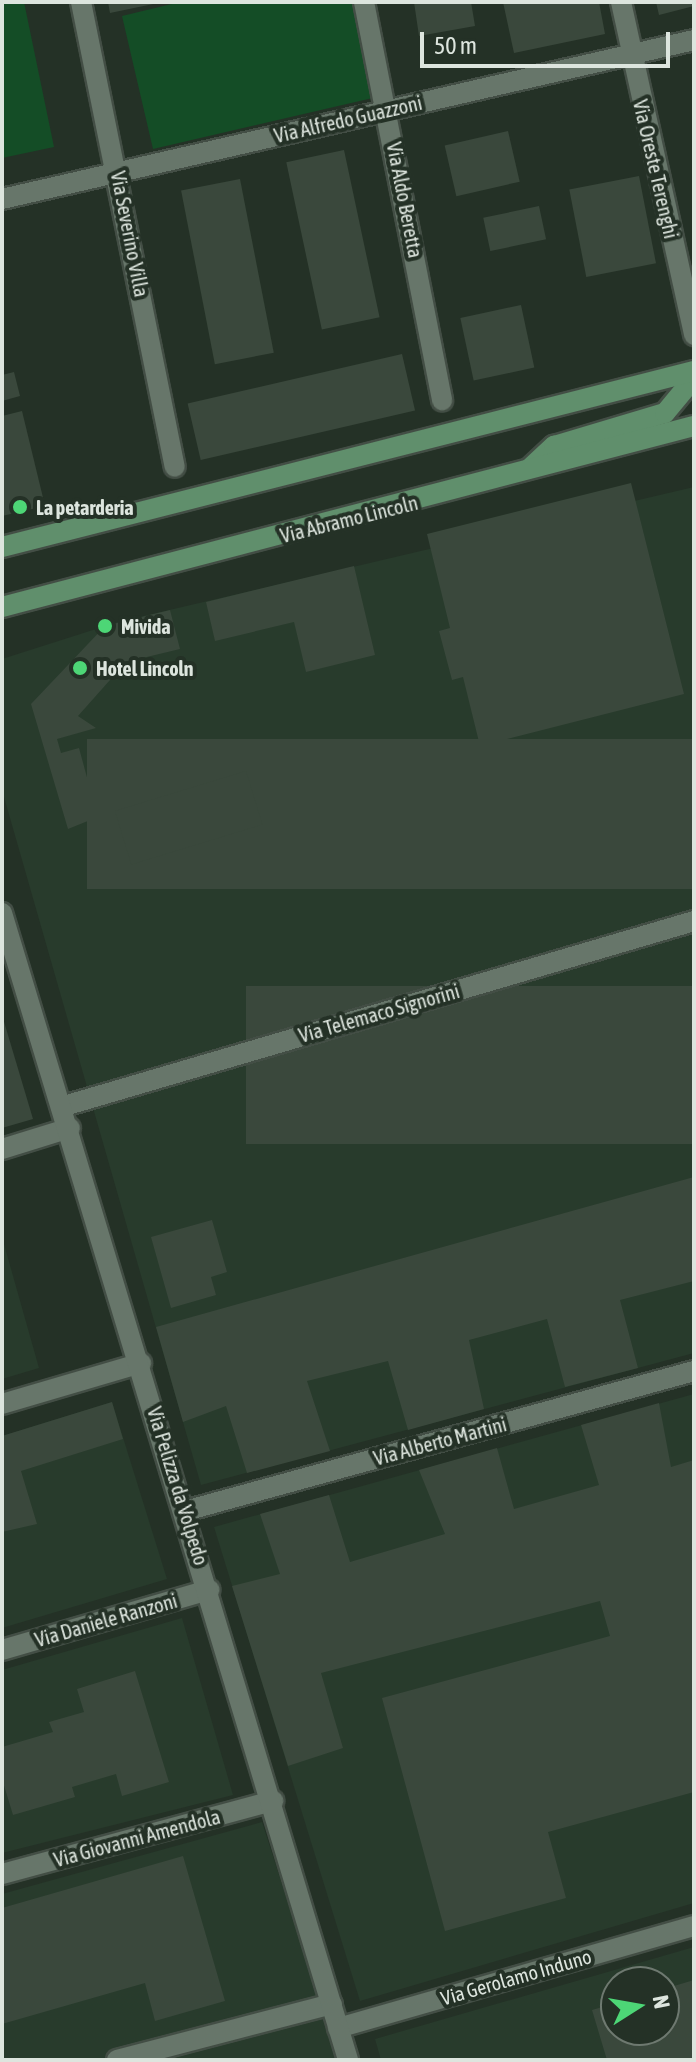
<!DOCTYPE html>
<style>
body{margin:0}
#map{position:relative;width:696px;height:2062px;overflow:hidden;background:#243126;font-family:"Asap Condensed",sans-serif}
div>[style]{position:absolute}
.built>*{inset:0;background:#283b2c}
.green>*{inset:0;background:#144d26}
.building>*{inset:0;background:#3a483c;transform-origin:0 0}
.roads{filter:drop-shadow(2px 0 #434e45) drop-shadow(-2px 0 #434e45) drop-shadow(0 2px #434e45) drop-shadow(0 -2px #434e45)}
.minor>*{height:20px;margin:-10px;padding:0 10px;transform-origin:10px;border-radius:10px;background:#67766a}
.tertiary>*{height:20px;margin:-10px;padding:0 10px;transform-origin:10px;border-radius:10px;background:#67766a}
.secondary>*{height:20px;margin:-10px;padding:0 10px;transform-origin:10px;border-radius:10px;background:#608f6c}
.dots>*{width:22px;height:22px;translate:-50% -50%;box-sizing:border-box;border:4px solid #243126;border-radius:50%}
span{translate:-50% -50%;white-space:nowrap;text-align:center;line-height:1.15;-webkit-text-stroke:8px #243126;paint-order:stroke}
.street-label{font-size:20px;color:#dde5de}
.poi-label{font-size:20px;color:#dde5de;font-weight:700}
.left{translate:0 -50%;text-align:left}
.frame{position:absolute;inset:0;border:4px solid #dde5de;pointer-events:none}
.north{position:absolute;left:600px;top:1966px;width:80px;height:80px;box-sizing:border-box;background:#243126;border:2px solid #6e7970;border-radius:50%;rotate:79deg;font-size:22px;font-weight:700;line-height:32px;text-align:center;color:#dde5de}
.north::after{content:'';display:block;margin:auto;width:28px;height:36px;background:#4dd676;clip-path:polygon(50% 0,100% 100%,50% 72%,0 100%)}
.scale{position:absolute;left:420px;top:32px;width:250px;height:36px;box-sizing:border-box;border:4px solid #dde5de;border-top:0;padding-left:10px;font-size:24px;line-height:28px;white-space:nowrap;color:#dde5de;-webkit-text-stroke:6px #243126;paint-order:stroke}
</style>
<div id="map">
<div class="built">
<i style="clip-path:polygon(694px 487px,694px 1353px,201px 1485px,2px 790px,2px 659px,118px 622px)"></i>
<i style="clip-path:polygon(2px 1237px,39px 1368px,2px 1379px)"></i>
<i style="clip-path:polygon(694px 1394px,694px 1903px,360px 2001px,214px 1527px)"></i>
<i style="clip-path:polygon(112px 1402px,167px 1579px,2px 1628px,2px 1436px)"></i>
<i style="clip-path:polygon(182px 1618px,233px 1795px,2px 1853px,2px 1670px)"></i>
<i style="clip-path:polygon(262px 1822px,339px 2060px,2px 2060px,2px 1894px)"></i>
<i style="clip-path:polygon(evenodd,694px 1947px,694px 2060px,381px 2060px,375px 2039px,694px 1947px,616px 1982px,664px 1982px,664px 2030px,616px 2030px,616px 1982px)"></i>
</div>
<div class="green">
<i style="clip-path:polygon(2px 2px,24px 2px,54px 147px,2px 158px)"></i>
<i style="clip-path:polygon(180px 2px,355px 2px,377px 97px,153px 149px,122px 16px)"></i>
</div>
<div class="building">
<i style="clip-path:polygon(108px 2px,158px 2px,158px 3px,110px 13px)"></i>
<i style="clip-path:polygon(414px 2px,471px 2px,475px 26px,419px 36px)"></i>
<i style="clip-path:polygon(503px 2px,599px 2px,605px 34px,514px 53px)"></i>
<i style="clip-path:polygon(656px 2px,694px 2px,694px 6px,659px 15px)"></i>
<i style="left:508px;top:131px;width:52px;height:65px;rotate:77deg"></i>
<i style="left:344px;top:150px;width:171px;height:59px;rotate:78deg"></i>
<i style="left:639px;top:176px;width:89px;height:71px;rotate:79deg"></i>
<i style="left:240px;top:179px;width:177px;height:60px;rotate:79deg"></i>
<i style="left:539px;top:206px;width:34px;height:57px;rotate:78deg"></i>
<i style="left:521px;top:305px;width:64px;height:62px;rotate:78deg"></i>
<i style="left:402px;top:354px;width:58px;height:220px;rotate:77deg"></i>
<i style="clip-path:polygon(14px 372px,20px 396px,2px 401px,2px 375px)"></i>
<i style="clip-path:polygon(22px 411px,45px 506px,2px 516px,2px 416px)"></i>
<i style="clip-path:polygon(631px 483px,684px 694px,480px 746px,463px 677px,452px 680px,439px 631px,450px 628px,427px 534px)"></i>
<i style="clip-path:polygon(354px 566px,375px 655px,306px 672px,294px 622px,215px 641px,206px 602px)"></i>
<i style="clip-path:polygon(170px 610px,180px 649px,126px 662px,78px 716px,96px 728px,57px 739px,61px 753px,79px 748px,88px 781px,106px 776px,115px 810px,68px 829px,31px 704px,105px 626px)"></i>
<i style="left:694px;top:739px;width:150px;height:607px;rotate:90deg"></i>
<i style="left:246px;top:771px;width:56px;height:137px;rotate:73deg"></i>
<i style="left:694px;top:986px;width:158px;height:448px;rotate:90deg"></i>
<i style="clip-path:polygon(2px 1015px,33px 1119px,2px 1128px)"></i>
<i style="clip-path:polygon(694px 1177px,694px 1281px,620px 1300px,638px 1368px,565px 1387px,547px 1319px,469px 1340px,484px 1409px,408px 1430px,388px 1361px,307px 1381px,330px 1451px,247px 1473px,226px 1406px,183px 1422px,156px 1327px)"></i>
<i style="clip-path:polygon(212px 1220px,227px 1272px,211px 1277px,216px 1295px,171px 1308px,151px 1237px)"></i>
<i style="clip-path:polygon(112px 1402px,123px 1439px,21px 1471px,37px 1524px,2px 1532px,2px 1436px)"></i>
<i style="clip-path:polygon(659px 1403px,671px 1467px,694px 1460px,694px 1792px,548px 1832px,566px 1898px,445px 1931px,382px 1698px,610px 1636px,600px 1601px,321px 1673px,343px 1748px,288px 1766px,232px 1586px,280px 1574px,260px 1514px,329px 1495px,350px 1562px,445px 1534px,419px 1470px,497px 1448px,514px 1509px,599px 1485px,581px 1425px)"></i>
<i style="clip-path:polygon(135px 1671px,169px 1782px,122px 1796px,116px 1774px,72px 1787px,75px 1797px,13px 1815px,2px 1779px,2px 1747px,53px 1732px,49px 1722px,84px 1712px,77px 1689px)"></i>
<i style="clip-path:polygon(183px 1856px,225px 2001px,155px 2021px,145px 1983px,2px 2024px,2px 1908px)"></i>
<i style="clip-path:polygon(694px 1980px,694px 2060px,607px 2060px,592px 2010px,616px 2003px,616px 2030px,664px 2030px,664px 1989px)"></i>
</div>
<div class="roads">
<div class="minor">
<i style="left:81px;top:2px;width:474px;rotate:78.6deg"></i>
<i style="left:364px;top:2px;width:406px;rotate:78.9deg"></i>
<i style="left:621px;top:2px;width:341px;rotate:77.6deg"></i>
<i style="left:2px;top:199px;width:710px;rotate:-12.94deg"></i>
<i style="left:64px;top:1106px;width:657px;rotate:-16.36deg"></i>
<i style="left:2px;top:1149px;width:71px;rotate:-17.2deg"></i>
<i style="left:2px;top:1404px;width:145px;rotate:-16.4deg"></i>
<i style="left:185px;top:1511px;width:528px;rotate:-15.38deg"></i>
<i style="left:2px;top:1650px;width:216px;rotate:-16.2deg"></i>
<i style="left:2px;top:1874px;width:281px;rotate:-15.1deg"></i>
<i style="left:338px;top:2028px;width:370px;rotate:-16deg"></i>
<i style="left:117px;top:2060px;width:222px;rotate:-14.6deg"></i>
</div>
<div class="tertiary">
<i style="left:2px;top:913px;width:1198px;rotate:73.21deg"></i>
</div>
<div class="secondary">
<i style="left:530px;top:468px;width:33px;rotate:-43deg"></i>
<i style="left:554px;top:446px;width:116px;rotate:-16.6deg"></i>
<i style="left:665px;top:413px;width:45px;rotate:-50.4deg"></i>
<i style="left:2px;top:547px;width:714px;rotate:-14.27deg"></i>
<i style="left:2px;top:607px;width:715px;rotate:-14.66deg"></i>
</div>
</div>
<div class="dots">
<i style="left:20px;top:507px;background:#4dd676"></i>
<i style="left:105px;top:626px;background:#4dd676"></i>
<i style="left:80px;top:668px;background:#4dd676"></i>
</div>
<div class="street-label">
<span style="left:348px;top:119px;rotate:-13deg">Via Alfredo Guazzoni</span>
<span style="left:656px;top:169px;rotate:77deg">Via Oreste Terenghi</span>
<span style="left:405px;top:200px;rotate:79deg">Via Aldo Beretta</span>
<span style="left:130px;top:234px;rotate:79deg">Via Severino Villa</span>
<span style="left:349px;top:519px;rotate:-14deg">Via Abramo Lincoln</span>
<span style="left:379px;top:1013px;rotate:-16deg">Via Telemaco Signorini</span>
<span style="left:440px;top:1441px;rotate:-15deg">Via Alberto Martini</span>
<span style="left:178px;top:1486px;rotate:73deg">Via Pelizza da Volpedo</span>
<span style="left:106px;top:1620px;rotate:-16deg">Via Daniele Ranzoni</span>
<span style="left:137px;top:1838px;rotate:-15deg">Via Giovanni Amendola</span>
<span style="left:516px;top:1977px;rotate:-16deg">Via Gerolamo Induno</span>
</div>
<div class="poi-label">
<span class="left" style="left:36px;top:507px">La petarderia</span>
<span class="left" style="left:121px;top:626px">Mivida</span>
<span class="left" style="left:96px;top:668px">Hotel Lincoln</span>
</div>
<div class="frame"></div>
<div class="north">N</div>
<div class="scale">50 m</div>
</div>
